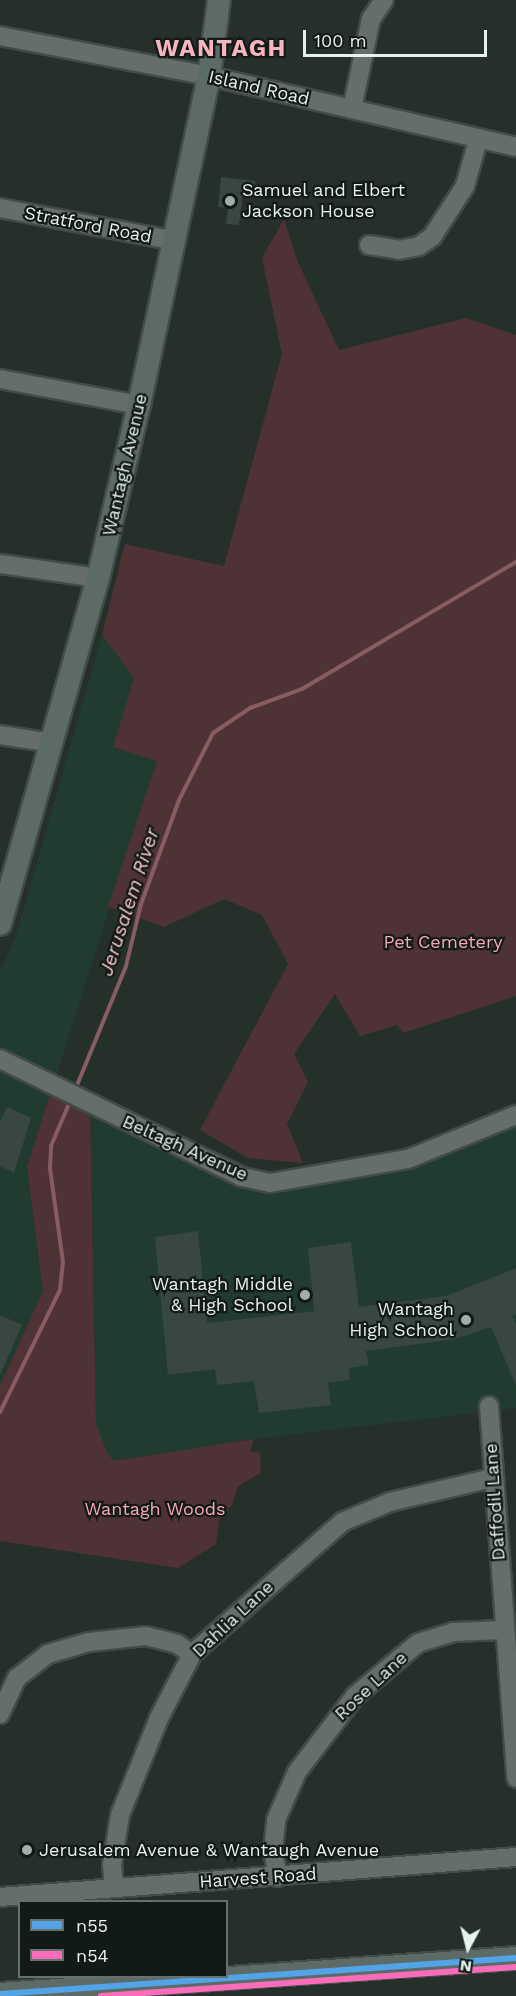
<!DOCTYPE html>
<style>
body{margin:0}
#map{position:relative;width:516px;height:1996px;overflow:hidden;background:#25302b;font-family:"Work Sans",sans-serif}
div>[style]{position:absolute}
.built>*{inset:0;background:#213b30}
.green>*{inset:0;background:#4f3236}
.stream>*{height:4px;margin:-2px;padding:0 2px;transform-origin:2px;border-radius:2px;background:#885c63}
.building>*{inset:0;background:#384741}
.roads{filter:drop-shadow(2px 0 #424b47) drop-shadow(-2px 0 #424b47) drop-shadow(0 2px #424b47) drop-shadow(0 -2px #424b47)}
.minor>*{height:18px;margin:-9px;padding:0 9px;transform-origin:9px;border-radius:9px;background:#656e6a}
.major>*{height:22px;margin:-11px;padding:0 11px;transform-origin:11px;border-radius:11px;background:#5c6b65}
.bus-1>*{height:6px;margin:-3px;padding:0 3px;transform-origin:3px;border-radius:3px;background:#53a3e8}
.bus-2>*{height:6px;margin:-3px;padding:0 3px;transform-origin:3px;border-radius:3px;background:#fb6dba}
.dots>*{width:16px;height:16px;translate:-50% -50%;box-sizing:border-box;border:3px solid #111a16;border-radius:50%}
span{translate:-50% -50%;white-space:nowrap;text-align:center;line-height:1.15;-webkit-text-stroke:4.5px #111a16;paint-order:stroke}
.street-label{font-size:18px;color:#e6f2ec}
.poi-label{font-size:18px;color:#e6f2ec}
.left{translate:0 -50%;text-align:left}
.right{translate:-100% -50%;text-align:right}
.park-label{font-size:18px;color:#f9a8b5}
.water-label{font-size:20px;color:#f5c3ca;font-style:italic}
.district-label{font-size:24px;color:#f9b5bf;font-weight:700;letter-spacing:1.5px}
.legend{position:absolute;left:18px;top:1900px;width:210px;height:78px;box-sizing:border-box;background:#111a16;border:2px solid #66706c;margin:0;padding:8px 10px;list-style:none;font-size:18px;color:#e6f2ec}
.legend li{display:flex;align-items:center;gap:12px;height:30px}
.legend b{width:30px;border:2px solid #66706c}
.north{position:absolute;left:438px;top:1918px;width:60px;height:60px;-webkit-text-stroke:4px #111a16;paint-order:stroke;rotate:187deg;font-size:16px;font-weight:700;line-height:24px;text-align:center;color:#e6f2ec}
.north::after{content:'';display:block;margin:auto;width:21px;height:27px;background:#e6f2ec;clip-path:polygon(50% 0,100% 100%,50% 72%,0 100%)}
.scale{position:absolute;left:303px;top:30px;width:184px;height:27px;box-sizing:border-box;border:3px solid #e6f2ec;border-top:0;padding-left:8px;font-size:18px;line-height:21px;white-space:nowrap;color:#e6f2ec;-webkit-text-stroke:4px #111a16;paint-order:stroke}
</style>
<div id="map">
<div class="built">
<i style="clip-path:polygon(102px 635px,134px 678px,113px 747px,157px 760px,27px 1167px,43px 1291px,0 1385px,0 971px,16px 936px)"></i>
<i style="clip-path:polygon(90px 1103px,269px 1182px,361px 1167px,516px 1114px,516px 1408px,254px 1439px,97px 1464px)"></i>
</div>
<div class="green">
<i style="clip-path:polygon(284px 219px,297px 260px,339px 350px,466px 318px,516px 335px,516px 996px,403px 1033px,397px 1025px,360px 1036px,335px 994px,294px 1054px,308px 1082px,287px 1124px,303px 1163px,248px 1158px,200px 1130px,288px 964px,262px 915px,224px 899px,164px 927px,108px 907px,157px 761px,113px 747px,134px 678px,102px 635px,125px 544px,224px 566px,282px 354px,262px 258px)"></i>
<i style="clip-path:polygon(53px 1085px,90px 1103px,96px 1423px,107px 1453px,114px 1461px,254px 1439px,250px 1451px,260px 1453px,261px 1473px,238px 1486px,232px 1505px,219px 1520px,216px 1544px,178px 1568px,0 1541px,0 1385px,43px 1291px,27px 1167px)"></i>
</div>
<div class="stream">
<i style="left:75px;top:1090px;width:134px;rotate:-67.6deg"></i>
<i style="left:126px;top:966px;width:64px;rotate:-76.4deg"></i>
<i style="left:141px;top:904px;width:111px;rotate:-69.9deg"></i>
<i style="left:179px;top:800px;width:75px;rotate:-63.1deg"></i>
<i style="left:213px;top:733px;width:45px;rotate:-34deg"></i>
<i style="left:250px;top:708px;width:55px;rotate:-20.1deg"></i>
<i style="left:302px;top:689px;width:249px;rotate:-30.7deg"></i>
<i style="left:0;top:1412px;width:136px;rotate:-63.8deg"></i>
<i style="left:60px;top:1290px;width:28px;rotate:-84deg"></i>
<i style="left:63px;top:1262px;width:95px;rotate:-97.9deg"></i>
<i style="left:50px;top:1168px;width:22px;rotate:-87deg"></i>
<i style="left:51px;top:1146px;width:51px;rotate:-66.9deg"></i>
</div>
<div class="building">
<i style="clip-path:polygon(221px 177px,255px 181px,254px 195px,243px 194px,239px 225px,226px 224px,228px 208px,218px 207px)"></i>
<i style="clip-path:polygon(7px 1107px,31px 1118px,14px 1173px,0 1166px,0 1122px)"></i>
<i style="clip-path:polygon(198px 1231px,207px 1323px,314px 1311px,308px 1248px,351px 1242px,359px 1307px,446px 1296px,516px 1268px,516px 1314px,512px 1316px,516px 1324px,516px 1385px,491px 1327px,455px 1339px,366px 1351px,369px 1365px,349px 1368px,350px 1380px,328px 1383px,331px 1405px,259px 1413px,254px 1381px,217px 1385px,215px 1369px,168px 1375px,155px 1237px)"></i>
<i style="clip-path:polygon(0 1315px,22px 1325px,0 1375px)"></i>
</div>
<div class="roads">
<div class="minor">
<i style="left:0;top:36px;width:213px;rotate:10.8deg"></i>
<i style="left:209px;top:76px;width:315px;rotate:13deg"></i>
<i style="left:352px;top:109px;width:92px;rotate:-78.1deg"></i>
<i style="left:371px;top:19px;width:23px;rotate:-56deg"></i>
<i style="left:0;top:208px;width:179px;rotate:10.6deg"></i>
<i style="left:369px;top:245px;width:30px;rotate:9deg"></i>
<i style="left:399px;top:250px;width:20px;rotate:-11deg"></i>
<i style="left:419px;top:246px;width:16px;rotate:-35deg"></i>
<i style="left:432px;top:237px;width:61px;rotate:-57.1deg"></i>
<i style="left:465px;top:186px;width:48px;rotate:-74.2deg"></i>
<i style="left:0;top:379px;width:141px;rotate:10.6deg"></i>
<i style="left:0;top:564px;width:99px;rotate:8.1deg"></i>
<i style="left:0;top:735px;width:54px;rotate:8.6deg"></i>
<i style="left:0;top:1059px;width:269px;rotate:26deg"></i>
<i style="left:242px;top:1177px;width:29px;rotate:12deg"></i>
<i style="left:270px;top:1183px;width:140px;rotate:-9.9deg"></i>
<i style="left:408px;top:1159px;width:117px;rotate:-22.2deg"></i>
<i style="left:489px;top:1406px;width:373px;rotate:85.8deg"></i>
<i style="left:0;top:1714px;width:40px;rotate:-65deg"></i>
<i style="left:17px;top:1678px;width:39px;rotate:-38deg"></i>
<i style="left:48px;top:1654px;width:43px;rotate:-16.3deg"></i>
<i style="left:89px;top:1642px;width:57px;rotate:-6deg"></i>
<i style="left:146px;top:1636px;width:32px;rotate:14deg"></i>
<i style="left:177px;top:1644px;width:18px;rotate:34deg"></i>
<i style="left:278px;top:1877px;width:26px;rotate:-101deg"></i>
<i style="left:273px;top:1851px;width:31px;rotate:-84deg"></i>
<i style="left:276px;top:1820px;width:52px;rotate:-66.4deg"></i>
<i style="left:297px;top:1772px;width:96px;rotate:-52.7deg"></i>
<i style="left:355px;top:1696px;width:82px;rotate:-40.1deg"></i>
<i style="left:418px;top:1643px;width:37px;rotate:-17deg"></i>
<i style="left:453px;top:1632px;width:52px;rotate:-2.2deg"></i>
<i style="left:114px;top:1887px;width:22px;rotate:-95deg"></i>
<i style="left:112px;top:1865px;width:51px;rotate:-80.9deg"></i>
<i style="left:120px;top:1815px;width:105px;rotate:-68.1deg"></i>
<i style="left:159px;top:1718px;width:72px;rotate:-62.7deg"></i>
<i style="left:192px;top:1654px;width:200px;rotate:-41.3deg"></i>
<i style="left:342px;top:1522px;width:52px;rotate:-22.6deg"></i>
<i style="left:390px;top:1502px;width:105px;rotate:-13.2deg"></i>
<i style="left:0;top:1897px;width:518px;rotate:-4.43deg"></i>
</div>
<div class="major">
<i style="left:0;top:924px;width:360px;rotate:-74.2deg"></i>
<i style="left:98px;top:578px;width:178px;rotate:-76.7deg"></i>
<i style="left:139px;top:405px;width:336px;rotate:-78deg"></i>
<i style="left:209px;top:76px;width:77px;rotate:-82.5deg"></i>
<i style="left:0;top:1994px;width:517px;rotate:-3.99deg"></i>
</div>
</div>
<div class="bus-1">
<i style="left:0;top:1994px;width:517px;rotate:-3.99deg"></i>
</div>
<div class="bus-2">
<i style="left:101px;top:1996px;width:416px;rotate:-4deg"></i>
</div>
<div class="dots">
<i style="left:230px;top:201px;background:#a2aea8"></i>
<i style="left:305px;top:1295px;background:#a2aea8"></i>
<i style="left:466px;top:1320px;background:#a2aea8"></i>
<i style="left:27px;top:1850px;background:#a2aea8"></i>
</div>
<div class="street-label">
<span style="left:259px;top:88px;rotate:13deg">Island Road</span>
<span style="left:88px;top:225px;rotate:11deg">Stratford Road</span>
<span style="left:125px;top:465px;rotate:-77deg">Wantagh Avenue</span>
<span style="left:185px;top:1148px;rotate:24deg">Beltagh Avenue</span>
<span style="left:495px;top:1502px;rotate:-94deg">Daffodil Lane</span>
<span style="left:233px;top:1619px;rotate:-43deg">Dahlia Lane</span>
<span style="left:371px;top:1686px;rotate:-43deg">Rose Lane</span>
<span style="left:258px;top:1878px;rotate:-4deg">Harvest Road</span>
</div>
<div class="poi-label">
<span class="left" style="left:242px;top:201px">Samuel and Elbert<br>Jackson House</span>
<span class="right" style="left:293px;top:1295px">Wantagh Middle<br>&amp; High School</span>
<span class="right" style="left:454px;top:1320px">Wantagh<br>High School</span>
<span class="left" style="left:39px;top:1850px">Jerusalem Avenue &amp; Wantaugh Avenue</span>
</div>
<div class="park-label">
<span style="left:443px;top:942px">Pet Cemetery</span>
<span style="left:155px;top:1509px">Wantagh Woods</span>
</div>
<div class="water-label">
<span style="left:129px;top:902px;rotate:-72deg">Jerusalem River</span>
</div>
<div class="district-label">
<span style="left:221px;top:49px">WANTAGH</span>
</div>
<ul class="legend">
<li><b style="height:8px;background:#53a3e8"></b>n55</li>
<li><b style="height:8px;background:#fb6dba"></b>n54</li>
</ul>
<div class="north">N</div>
<div class="scale">100 m</div>
</div>
